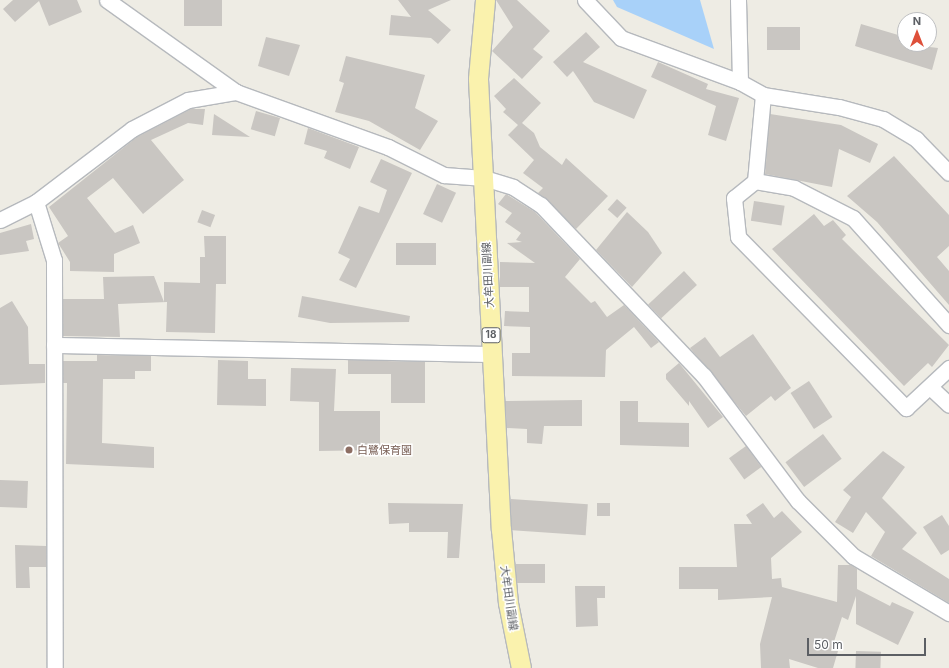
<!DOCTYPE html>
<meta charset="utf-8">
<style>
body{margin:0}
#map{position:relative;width:949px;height:668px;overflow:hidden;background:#eeece4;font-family:Inter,"Noto Sans JP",sans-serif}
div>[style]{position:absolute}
.water>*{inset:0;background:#a8d1f9}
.building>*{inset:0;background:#c9c6c2;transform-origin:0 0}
.roads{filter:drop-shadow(1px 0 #b6b9bd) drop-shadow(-1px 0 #b6b9bd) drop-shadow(0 1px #b6b9bd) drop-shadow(0 -1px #b6b9bd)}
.minor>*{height:15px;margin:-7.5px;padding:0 7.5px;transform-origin:7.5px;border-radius:7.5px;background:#fff}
.major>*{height:19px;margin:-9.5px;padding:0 9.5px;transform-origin:9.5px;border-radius:9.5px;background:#faf2ad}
.dots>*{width:11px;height:11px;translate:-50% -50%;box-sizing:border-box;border:2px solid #fff;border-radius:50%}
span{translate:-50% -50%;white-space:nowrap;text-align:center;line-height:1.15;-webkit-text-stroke:3px #fff;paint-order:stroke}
.shield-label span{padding:1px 3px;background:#fff;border:1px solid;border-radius:3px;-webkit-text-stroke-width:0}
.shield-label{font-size:10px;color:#5c5f64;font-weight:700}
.street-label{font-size:11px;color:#5c5f64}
.education-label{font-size:11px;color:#785e54}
.left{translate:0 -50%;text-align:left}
.north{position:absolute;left:897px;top:12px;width:40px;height:40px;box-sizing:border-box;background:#fff;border:1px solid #bebfc1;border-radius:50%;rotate:0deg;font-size:11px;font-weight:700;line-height:16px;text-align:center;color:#5c5f64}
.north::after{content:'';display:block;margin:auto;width:14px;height:18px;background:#de503a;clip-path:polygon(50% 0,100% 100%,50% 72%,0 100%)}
.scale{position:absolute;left:807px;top:638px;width:119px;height:18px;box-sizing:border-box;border:2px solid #5c5f64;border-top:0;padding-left:5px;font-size:12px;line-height:14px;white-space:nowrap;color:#5c5f64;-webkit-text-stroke:3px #fff;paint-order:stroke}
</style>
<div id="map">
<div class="water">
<i style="clip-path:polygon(613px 0,700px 0,714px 49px,617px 7px)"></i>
</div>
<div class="building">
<i style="clip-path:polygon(13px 0,77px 0,82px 12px,49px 26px,39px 1px,15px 22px,3px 9px)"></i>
<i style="left:184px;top:0;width:38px;height:26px"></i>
<i style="clip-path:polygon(398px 0,451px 0,428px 10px,451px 30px,438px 44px,431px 38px,389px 35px,391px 15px,411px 17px)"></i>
<i style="clip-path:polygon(496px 0,517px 0,550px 31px,533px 49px,543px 57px,522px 79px,492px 51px,513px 27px)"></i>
<i style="clip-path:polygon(861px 24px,905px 37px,905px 44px,938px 48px,932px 70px,855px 46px)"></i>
<i style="left:767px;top:27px;width:33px;height:23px"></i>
<i style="clip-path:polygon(586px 32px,600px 47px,583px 62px,647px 90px,634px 119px,594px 102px,573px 71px,567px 77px,553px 62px)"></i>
<i style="clip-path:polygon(266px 37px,300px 45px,289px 76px,258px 66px)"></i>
<i style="clip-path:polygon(346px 56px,425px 75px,415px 108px,438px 121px,420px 150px,369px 121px,335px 112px,344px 83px,339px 81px)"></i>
<i style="clip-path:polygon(658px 62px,708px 84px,706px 89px,739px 98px,726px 141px,708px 135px,716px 106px,651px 77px)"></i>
<i style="clip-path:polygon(514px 78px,541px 103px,522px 123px,534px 133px,540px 147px,562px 165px,566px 158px,608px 196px,576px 229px,538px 193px,543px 188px,523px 173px,534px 160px,508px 135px,518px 125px,503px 112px,506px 109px,494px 96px)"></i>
<i style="clip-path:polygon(191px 109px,205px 109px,203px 125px,188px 123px,151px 140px,184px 180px,143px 214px,113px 178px,87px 198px,115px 233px,133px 225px,140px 243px,114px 254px,114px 272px,70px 271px,70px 262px,58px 243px,68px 236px,49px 207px,137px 137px)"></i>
<i style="left:256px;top:111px;width:25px;height:19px;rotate:16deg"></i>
<i style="clip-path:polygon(214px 114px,250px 137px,212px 135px)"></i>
<i style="clip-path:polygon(770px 114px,841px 125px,878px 144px,870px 163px,839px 149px,832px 187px,765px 174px)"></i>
<i style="clip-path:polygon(308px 128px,359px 147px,350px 169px,324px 158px,327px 151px,304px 144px)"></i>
<i style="clip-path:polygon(894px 156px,949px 215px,949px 246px,937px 257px,949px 271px,949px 305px,877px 222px,847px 196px)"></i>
<i style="clip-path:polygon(381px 159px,412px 173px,356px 288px,339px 280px,350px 259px,338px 253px,359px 206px,379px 213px,387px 190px,370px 182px)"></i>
<i style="left:437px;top:184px;width:21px;height:33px;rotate:25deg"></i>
<i style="clip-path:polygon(506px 194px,535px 212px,580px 259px,565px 277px,591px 303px,595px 301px,607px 317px,624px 305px,659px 342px,651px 348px,634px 327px,606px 350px,605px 377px,512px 376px,512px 353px,530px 353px,530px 327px,504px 326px,505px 311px,529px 312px,529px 287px,500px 287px,500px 262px,535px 263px,507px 243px,522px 242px,516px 240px,521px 233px,505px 222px,512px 213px,498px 204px)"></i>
<i style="left:617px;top:199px;width:13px;height:14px;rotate:42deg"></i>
<i style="left:754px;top:201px;width:31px;height:20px;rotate:9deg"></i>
<i style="left:202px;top:210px;width:14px;height:13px;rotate:21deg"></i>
<i style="clip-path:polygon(627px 212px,648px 232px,662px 253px,632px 287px,596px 250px)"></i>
<i style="clip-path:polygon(814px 214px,824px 226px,833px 220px,846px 235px,842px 239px,949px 345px,932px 367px,928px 363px,904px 386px,772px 249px)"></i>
<i style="clip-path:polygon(31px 224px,34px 239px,26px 241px,29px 251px,0 255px,0 233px)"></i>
<i style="clip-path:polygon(204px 236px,226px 236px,226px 284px,216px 284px,215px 333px,166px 332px,167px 302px,118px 304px,120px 337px,63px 336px,63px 299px,104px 299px,103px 277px,154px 276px,164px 302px,164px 282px,200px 283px,200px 257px,205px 257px)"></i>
<i style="left:396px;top:243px;width:40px;height:22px"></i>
<i style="left:684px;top:271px;width:19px;height:49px;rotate:47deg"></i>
<i style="clip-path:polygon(302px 296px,410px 316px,409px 322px,330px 323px,298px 317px)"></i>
<i style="clip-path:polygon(12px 301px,28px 327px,29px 364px,45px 364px,45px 383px,0 385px,0 308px)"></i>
<i style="clip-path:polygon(753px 334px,791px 388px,775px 401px,771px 396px,746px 416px,690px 348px,705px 337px,720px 357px)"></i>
<i style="clip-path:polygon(97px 355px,151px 356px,151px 371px,135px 371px,135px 379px,103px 379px,102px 443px,154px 447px,154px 468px,66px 464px,67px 383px,63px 383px,63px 361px,97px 361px)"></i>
<i style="clip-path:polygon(218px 360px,248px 361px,248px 379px,266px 379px,266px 406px,217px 405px)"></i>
<i style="clip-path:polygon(348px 360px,425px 362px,425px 403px,391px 403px,391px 374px,348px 374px)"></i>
<i style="clip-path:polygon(679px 363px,723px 417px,708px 428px,689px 401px,689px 406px,666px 379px,666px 374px)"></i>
<i style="clip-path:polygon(291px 368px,336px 369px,334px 411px,380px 411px,380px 450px,319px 451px,319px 402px,290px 401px)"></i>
<i style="left:809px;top:381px;width:43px;height:22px;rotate:57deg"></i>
<i style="clip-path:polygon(582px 400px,582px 426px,544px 426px,542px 444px,527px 443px,527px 429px,507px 428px,505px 401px)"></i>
<i style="clip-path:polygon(620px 401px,638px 401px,638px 422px,689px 423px,689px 447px,620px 445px)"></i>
<i style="left:823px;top:434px;width:31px;height:47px;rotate:53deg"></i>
<i style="left:746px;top:446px;width:26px;height:21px;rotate:54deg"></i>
<i style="clip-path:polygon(883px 451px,905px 467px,882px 498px,917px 533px,902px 549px,949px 579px,949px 603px,871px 556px,885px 532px,866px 512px,853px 533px,835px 522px,851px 497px,843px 490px)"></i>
<i style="left:0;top:480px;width:28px;height:27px;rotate:2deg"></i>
<i style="left:511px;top:499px;width:77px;height:31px;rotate:4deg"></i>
<i style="clip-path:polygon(388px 503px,463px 504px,459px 558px,447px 558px,448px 532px,409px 532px,409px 523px,389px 524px)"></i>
<i style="left:597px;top:503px;width:13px;height:13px"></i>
<i style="clip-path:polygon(763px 503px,774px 518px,782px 511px,802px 532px,771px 558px,772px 579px,781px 578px,782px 587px,837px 602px,838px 565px,851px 565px,857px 569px,857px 589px,890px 606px,892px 602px,914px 612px,898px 645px,856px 624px,856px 596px,848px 620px,842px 617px,831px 651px,838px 651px,833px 668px,818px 668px,789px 659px,790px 668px,761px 668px,760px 644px,772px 597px,718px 600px,718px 589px,679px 589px,679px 567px,737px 567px,734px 524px,752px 524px,746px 515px)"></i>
<i style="clip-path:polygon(942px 515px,949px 526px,949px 550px,941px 555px,923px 527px)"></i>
<i style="clip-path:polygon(15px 545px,46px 546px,46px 567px,29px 567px,30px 588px,16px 588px)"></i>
<i style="left:516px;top:564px;width:29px;height:19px"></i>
<i style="clip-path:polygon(575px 586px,605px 586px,605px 598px,597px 598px,598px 626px,576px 627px)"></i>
<i style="left:856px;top:651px;width:25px;height:17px;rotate:2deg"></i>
</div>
<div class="roads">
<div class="minor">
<i style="left:107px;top:0;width:158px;rotate:35.5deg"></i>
<i style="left:236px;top:92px;width:162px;rotate:19.9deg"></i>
<i style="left:388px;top:147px;width:63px;rotate:26.6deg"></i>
<i style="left:444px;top:175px;width:40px;rotate:4.3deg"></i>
<i style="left:484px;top:178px;width:30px;rotate:17deg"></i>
<i style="left:513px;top:187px;width:33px;rotate:33deg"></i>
<i style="left:541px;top:205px;width:236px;rotate:46.4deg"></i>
<i style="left:704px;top:376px;width:156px;rotate:53.1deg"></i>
<i style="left:798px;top:501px;width:78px;rotate:45deg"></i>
<i style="left:853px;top:556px;width:112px;rotate:30.7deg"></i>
<i style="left:585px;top:0;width:52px;rotate:46.5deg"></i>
<i style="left:621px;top:38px;width:127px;rotate:20.3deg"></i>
<i style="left:740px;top:82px;width:26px;rotate:29deg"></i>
<i style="left:763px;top:95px;width:77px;rotate:9deg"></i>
<i style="left:839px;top:107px;width:46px;rotate:15.3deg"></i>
<i style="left:883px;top:119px;width:39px;rotate:31deg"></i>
<i style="left:916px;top:139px;width:47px;rotate:45.9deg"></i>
<i style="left:738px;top:0;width:82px;rotate:88.6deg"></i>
<i style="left:763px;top:95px;width:86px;rotate:95.3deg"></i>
<i style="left:755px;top:181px;width:27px;rotate:141deg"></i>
<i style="left:734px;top:198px;width:39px;rotate:84deg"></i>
<i style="left:738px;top:237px;width:240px;rotate:45.5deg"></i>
<i style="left:906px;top:408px;width:59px;rotate:-42.9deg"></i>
<i style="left:755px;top:181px;width:40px;rotate:10deg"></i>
<i style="left:794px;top:188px;width:66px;rotate:27deg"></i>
<i style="left:853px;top:218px;width:144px;rotate:48.1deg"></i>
<i style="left:36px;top:202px;width:61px;rotate:72.8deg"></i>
<i style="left:54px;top:260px;width:408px;rotate:89.9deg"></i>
<i style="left:0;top:220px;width:40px;rotate:-26.6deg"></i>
<i style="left:36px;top:202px;width:121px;rotate:-37.2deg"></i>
<i style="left:132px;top:129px;width:63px;rotate:-27.4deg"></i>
<i style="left:188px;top:100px;width:49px;rotate:-9.5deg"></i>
<i style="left:54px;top:345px;width:438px;rotate:1.2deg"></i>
<i style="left:930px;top:387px;width:26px;rotate:43deg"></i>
</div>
<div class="major">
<i style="left:485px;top:0;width:79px;rotate:95.1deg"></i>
<i style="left:478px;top:79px;width:451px;rotate:87.1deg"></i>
<i style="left:501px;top:529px;width:74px;rotate:84.6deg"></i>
<i style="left:508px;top:603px;width:66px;rotate:78.7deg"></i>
</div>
</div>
<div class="dots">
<i style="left:349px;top:450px;background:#8d6e63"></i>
</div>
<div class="shield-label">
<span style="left:491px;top:335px">18</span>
</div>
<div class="street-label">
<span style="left:488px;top:275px;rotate:-93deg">大牟田川副線</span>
<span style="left:509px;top:598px;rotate:82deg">大牟田川副線</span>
</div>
<div class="education-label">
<span class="left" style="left:357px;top:450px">白鷺保育園</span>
</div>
<div class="north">N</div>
<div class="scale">50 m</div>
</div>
